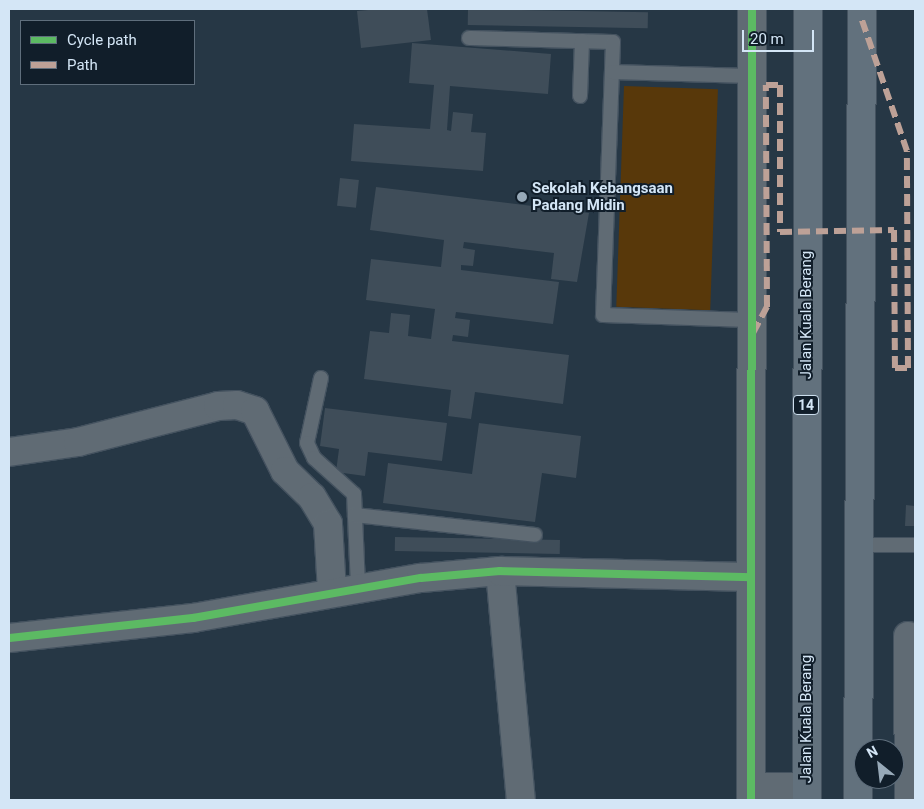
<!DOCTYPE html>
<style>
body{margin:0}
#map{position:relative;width:924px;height:809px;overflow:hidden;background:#263745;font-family:Roboto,sans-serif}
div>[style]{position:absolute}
.green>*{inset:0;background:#58380a;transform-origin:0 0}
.building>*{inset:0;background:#3f4d59;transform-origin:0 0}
.roads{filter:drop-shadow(1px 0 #44525f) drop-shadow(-1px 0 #44525f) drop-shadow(0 1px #44525f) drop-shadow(0 -1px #44525f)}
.lane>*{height:14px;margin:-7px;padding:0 7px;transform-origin:7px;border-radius:7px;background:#606b74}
.street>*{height:28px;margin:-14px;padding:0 14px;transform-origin:14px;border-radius:14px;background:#606b74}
.highway>*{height:28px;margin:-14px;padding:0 14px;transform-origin:14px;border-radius:14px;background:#62717d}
.quiet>*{height:6px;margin-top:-3px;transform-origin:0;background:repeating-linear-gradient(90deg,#bda197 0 12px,transparent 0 18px)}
.cycleway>*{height:8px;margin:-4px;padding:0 4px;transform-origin:4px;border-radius:4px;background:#5cba63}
.dots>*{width:14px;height:14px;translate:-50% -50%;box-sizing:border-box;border:2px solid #111e2a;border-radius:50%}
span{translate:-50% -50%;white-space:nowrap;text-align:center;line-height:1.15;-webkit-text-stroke:4px #111e2a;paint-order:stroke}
.shield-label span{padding:1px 4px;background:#111e2a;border:1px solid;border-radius:4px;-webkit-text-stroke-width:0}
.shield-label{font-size:14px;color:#d4e6f6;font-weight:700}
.poi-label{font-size:15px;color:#d4e6f6;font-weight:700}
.left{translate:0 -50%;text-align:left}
.street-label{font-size:15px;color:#d4e6f6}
.frame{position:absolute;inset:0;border:10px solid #d4e6f6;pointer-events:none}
.legend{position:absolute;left:20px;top:20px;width:175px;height:65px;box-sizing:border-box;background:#111e2a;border:1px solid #5f6e7c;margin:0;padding:6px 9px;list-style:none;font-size:15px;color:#d4e6f6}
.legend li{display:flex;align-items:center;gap:10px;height:25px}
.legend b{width:25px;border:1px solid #5f6e7c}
.north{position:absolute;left:854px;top:739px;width:50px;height:50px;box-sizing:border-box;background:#111e2a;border:1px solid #5f6e7c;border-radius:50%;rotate:331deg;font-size:14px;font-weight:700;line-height:20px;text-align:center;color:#d4e6f6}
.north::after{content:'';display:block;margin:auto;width:18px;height:22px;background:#97a9b8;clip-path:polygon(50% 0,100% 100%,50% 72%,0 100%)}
.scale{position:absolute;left:742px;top:30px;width:72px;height:22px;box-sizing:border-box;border:2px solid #d4e6f6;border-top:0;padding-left:6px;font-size:15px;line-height:18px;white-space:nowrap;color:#d4e6f6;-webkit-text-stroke:4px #111e2a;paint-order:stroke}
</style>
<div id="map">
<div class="green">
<i style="left:624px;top:86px;width:94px;height:221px;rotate:2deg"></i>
</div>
<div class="building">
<i style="clip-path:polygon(379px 9px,427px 9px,431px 40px,361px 48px,357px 11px)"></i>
<i style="left:468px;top:9px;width:180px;height:16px;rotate:1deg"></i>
<i style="clip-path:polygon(412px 43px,551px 54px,548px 94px,450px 86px,447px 130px,451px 131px,453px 112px,473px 114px,471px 132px,486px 133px,483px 171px,351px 161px,354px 124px,430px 129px,434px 85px,409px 83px)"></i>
<i style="left:340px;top:178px;width:19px;height:28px;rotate:6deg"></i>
<i style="clip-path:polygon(376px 187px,589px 213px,577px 282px,551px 279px,554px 253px,464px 242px,463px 248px,475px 250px,473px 266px,461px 265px,461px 270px,559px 282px,553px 324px,456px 312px,455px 318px,470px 320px,468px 337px,453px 335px,452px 341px,569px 355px,563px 404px,475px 392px,471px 419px,448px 416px,451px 390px,364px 379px,370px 331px,389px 333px,391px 313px,410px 315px,408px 336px,431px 339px,435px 309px,366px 300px,371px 259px,441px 267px,444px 240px,370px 230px)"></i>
<i style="clip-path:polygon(325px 408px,447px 423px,442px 461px,368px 452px,365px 476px,336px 472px,339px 449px,320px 446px)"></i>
<i style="clip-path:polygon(479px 423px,581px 436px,576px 478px,542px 473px,535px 522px,383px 503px,388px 463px,472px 474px)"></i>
<i style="clip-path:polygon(906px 505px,915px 506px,915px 526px,905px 526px)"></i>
<i style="left:395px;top:537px;width:165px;height:14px;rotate:1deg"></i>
</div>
<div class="roads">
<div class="lane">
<i style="left:469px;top:38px;width:144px;rotate:1.6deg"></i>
<i style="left:613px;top:42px;width:273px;rotate:92.1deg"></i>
<i style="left:603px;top:315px;width:146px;rotate:2deg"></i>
<i style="left:612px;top:72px;width:138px;rotate:1.7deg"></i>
<i style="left:580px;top:96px;width:55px;rotate:-87.9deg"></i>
<i style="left:321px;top:378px;width:66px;rotate:102.2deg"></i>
<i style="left:307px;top:443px;width:17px;rotate:65deg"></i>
<i style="left:314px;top:458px;width:54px;rotate:42deg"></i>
<i style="left:354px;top:494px;width:93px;rotate:87.5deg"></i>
<i style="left:355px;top:515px;width:181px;rotate:6.3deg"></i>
<i style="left:859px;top:545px;width:56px"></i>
</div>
<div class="street">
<i style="left:9px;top:452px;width:70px;rotate:-8.2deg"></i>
<i style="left:78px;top:442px;width:145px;rotate:-14.4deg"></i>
<i style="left:218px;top:406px;width:19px;rotate:-3deg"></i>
<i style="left:237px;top:405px;width:19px;rotate:18deg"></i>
<i style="left:255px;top:411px;width:67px;rotate:63.4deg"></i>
<i style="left:285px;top:471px;width:37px;rotate:44deg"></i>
<i style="left:312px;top:497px;width:31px;rotate:59deg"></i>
<i style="left:328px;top:524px;width:68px;rotate:86.6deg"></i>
<i style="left:500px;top:571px;width:230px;rotate:84.8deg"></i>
<i style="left:908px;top:636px;width:164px;rotate:89.7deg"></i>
<i style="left:9px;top:638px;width:185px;rotate:-6.2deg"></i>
<i style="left:193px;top:618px;width:231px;rotate:-10deg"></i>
<i style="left:421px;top:578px;width:79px;rotate:-5.1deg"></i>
<i style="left:500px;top:571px;width:249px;rotate:1.4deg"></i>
<i style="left:751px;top:787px;width:56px"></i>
<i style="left:751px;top:800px;width:791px;rotate:-89.93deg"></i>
</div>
<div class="highway">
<i style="left:807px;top:800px;width:791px;rotate:-89.93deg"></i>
<i style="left:858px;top:800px;width:791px;rotate:-89.71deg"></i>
</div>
</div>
<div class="quiet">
<i style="left:753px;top:333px;width:30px;rotate:-62deg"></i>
<i style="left:767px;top:307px;width:222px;rotate:-90.3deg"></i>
<i style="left:766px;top:85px;width:14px"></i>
<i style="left:780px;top:85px;width:147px;rotate:90deg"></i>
<i style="left:780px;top:232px;width:114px;rotate:-1deg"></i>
<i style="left:894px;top:230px;width:138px;rotate:89.6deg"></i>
<i style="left:895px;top:368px;width:13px"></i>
<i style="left:908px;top:368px;width:217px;rotate:-90.3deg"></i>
<i style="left:907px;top:151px;width:139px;rotate:-109deg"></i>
</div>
<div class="cycleway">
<i style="left:9px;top:638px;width:185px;rotate:-6.2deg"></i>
<i style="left:193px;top:618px;width:231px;rotate:-10deg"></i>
<i style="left:421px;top:578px;width:79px;rotate:-5.1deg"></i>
<i style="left:500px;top:571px;width:249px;rotate:1.4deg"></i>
<i style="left:751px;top:800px;width:791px;rotate:-89.93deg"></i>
</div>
<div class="dots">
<i style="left:522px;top:197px;background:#97a9b8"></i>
</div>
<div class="shield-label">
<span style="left:806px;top:405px">14</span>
</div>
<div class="poi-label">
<span class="left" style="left:532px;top:197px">Sekolah Kebangsaan<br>Padang Midin</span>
</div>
<div class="street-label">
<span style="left:807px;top:315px;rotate:-90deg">Jalan Kuala Berang</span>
<span style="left:807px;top:719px;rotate:-90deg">Jalan Kuala Berang</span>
</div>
<div class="frame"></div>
<ul class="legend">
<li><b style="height:6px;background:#5cba63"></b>Cycle path</li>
<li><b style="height:6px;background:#bda197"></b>Path</li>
</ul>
<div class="north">N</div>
<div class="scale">20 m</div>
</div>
